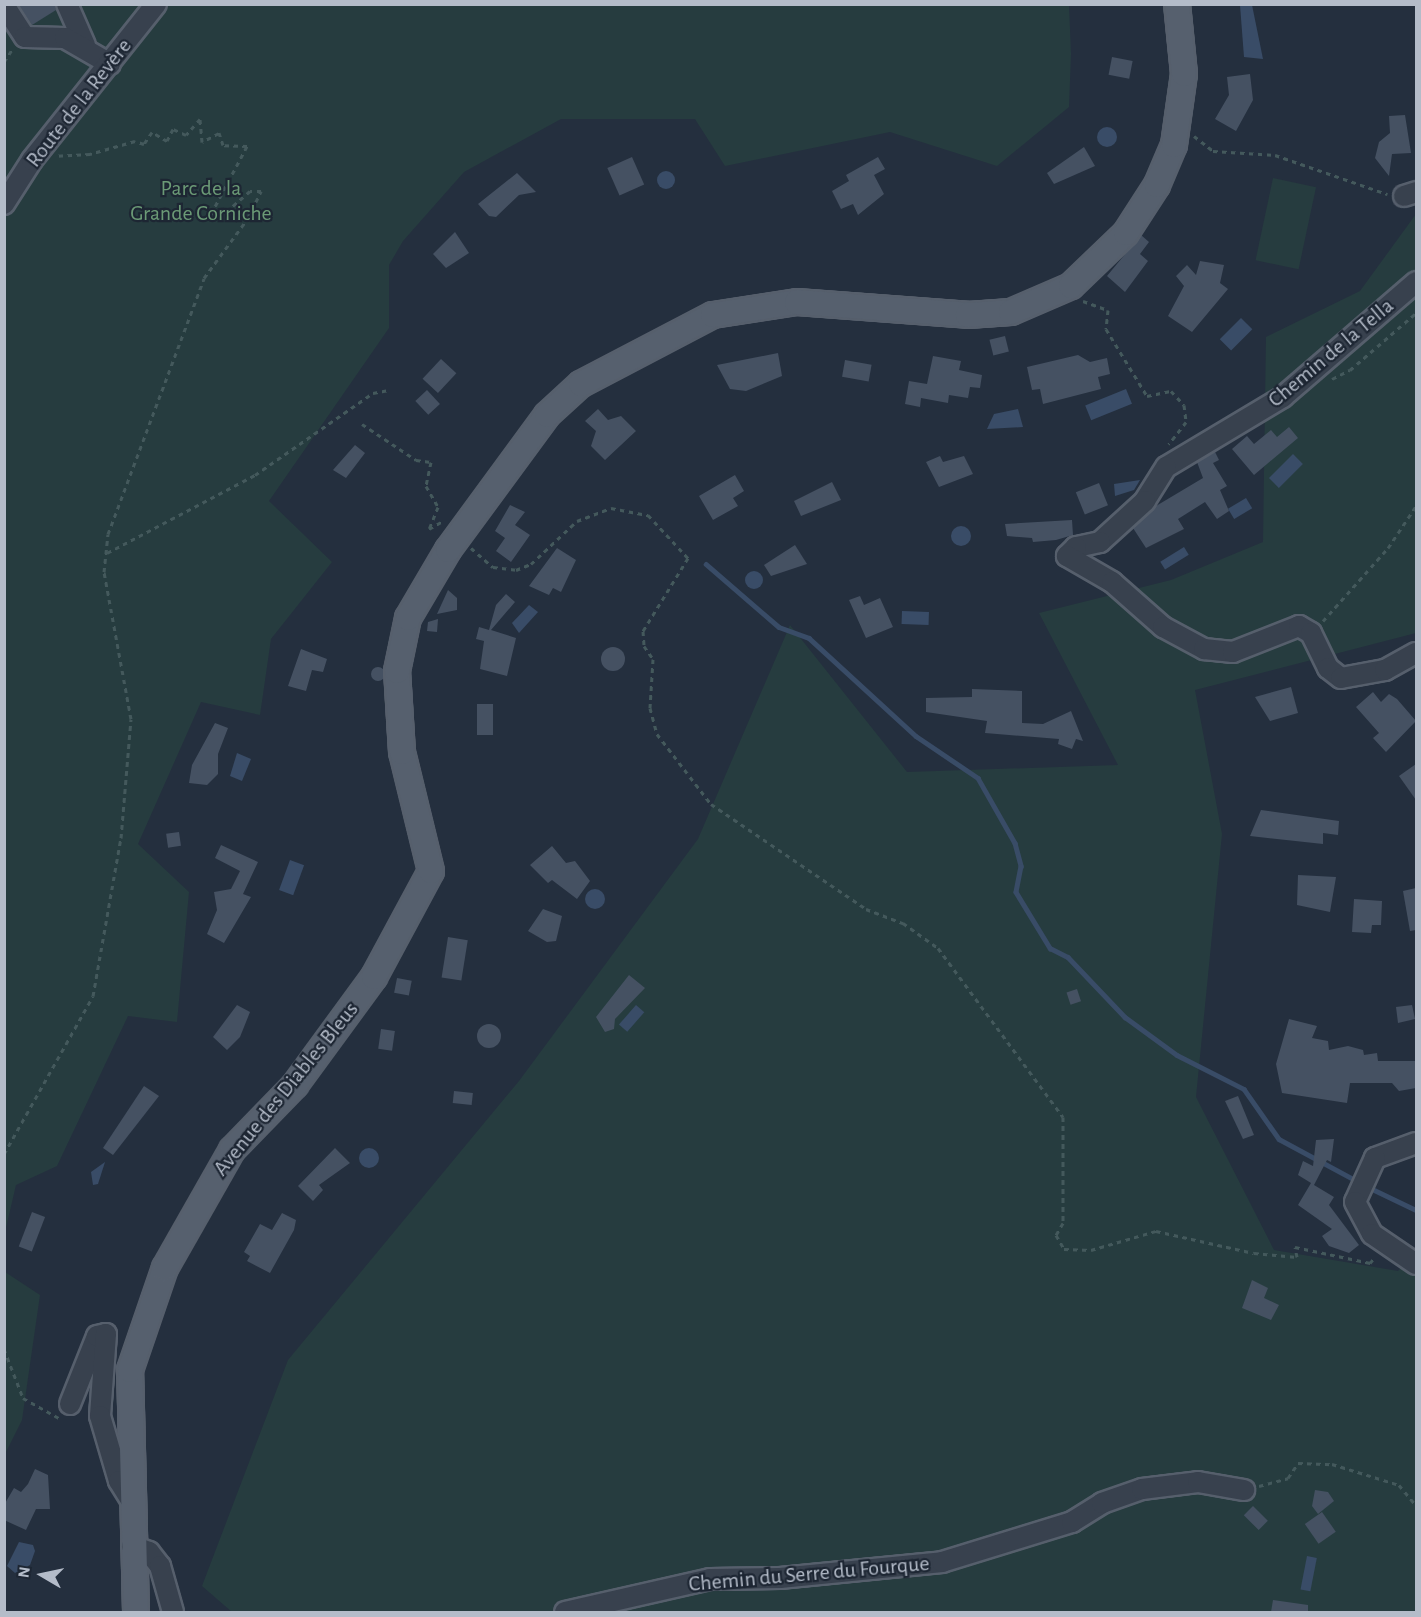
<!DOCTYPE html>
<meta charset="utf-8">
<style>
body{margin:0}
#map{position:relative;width:1421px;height:1617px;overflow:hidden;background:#242f3e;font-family:"Alegreya Sans",sans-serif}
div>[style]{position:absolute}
.green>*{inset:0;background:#263c3f;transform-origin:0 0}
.water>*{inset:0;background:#394c67;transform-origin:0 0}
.round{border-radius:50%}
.stream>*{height:4.5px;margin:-2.25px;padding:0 2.25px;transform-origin:2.25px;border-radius:2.25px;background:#394c67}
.building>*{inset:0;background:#455162;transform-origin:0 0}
.path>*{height:3px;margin-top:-1.5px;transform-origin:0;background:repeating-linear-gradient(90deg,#44595c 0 4.5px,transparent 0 9px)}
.roads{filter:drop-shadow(2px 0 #565f6c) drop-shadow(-2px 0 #565f6c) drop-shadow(0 2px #565f6c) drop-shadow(0 -2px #565f6c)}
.minor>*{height:20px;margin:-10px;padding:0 10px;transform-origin:10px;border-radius:10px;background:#38414e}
.major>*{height:24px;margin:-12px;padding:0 12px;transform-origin:12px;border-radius:12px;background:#56606e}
span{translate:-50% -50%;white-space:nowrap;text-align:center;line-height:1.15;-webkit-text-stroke:4.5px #1d2633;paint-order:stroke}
.street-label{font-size:22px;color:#b4bcc9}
.park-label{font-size:22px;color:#6b9a76}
.frame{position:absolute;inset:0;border:6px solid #b4bcc9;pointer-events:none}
.north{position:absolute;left:12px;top:1545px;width:60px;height:60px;-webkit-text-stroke:4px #1d2633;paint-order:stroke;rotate:279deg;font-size:16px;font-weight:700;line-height:24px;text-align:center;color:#b4bcc9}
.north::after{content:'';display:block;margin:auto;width:21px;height:27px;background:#b4bcc9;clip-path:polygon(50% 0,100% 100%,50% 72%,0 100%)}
</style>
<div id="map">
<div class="green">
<i style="clip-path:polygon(5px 5px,1069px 5px,1071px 54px,1069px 107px,997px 166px,890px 132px,725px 166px,695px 119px,561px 119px,464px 172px,403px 241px,389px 265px,389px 328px,269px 501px,332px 562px,271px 639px,260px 715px,201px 702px,138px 844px,189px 892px,177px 1022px,128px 1016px,57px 1166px,16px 1185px,5px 1232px)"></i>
<i style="left:1273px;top:178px;width:44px;height:84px;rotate:12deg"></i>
<i style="clip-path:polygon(1416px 214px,1416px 633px,1195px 690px,1222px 834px,1196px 1097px,1274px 1250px,1398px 1271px,1416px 1251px,1416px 1612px,232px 1612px,202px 1586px,288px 1360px,519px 1081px,698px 839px,790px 625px,907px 772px,1118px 765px,1039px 613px,1171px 580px,1263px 542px,1266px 337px,1360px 291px)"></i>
<i style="clip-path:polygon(5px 1272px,40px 1295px,22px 1420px,5px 1454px)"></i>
</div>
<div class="water">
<i style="clip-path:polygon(1240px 5px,1252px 5px,1263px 59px,1244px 57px)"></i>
<i class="round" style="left:1097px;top:127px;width:20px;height:20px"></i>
<i class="round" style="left:657px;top:171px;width:18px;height:18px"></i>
<i style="left:1241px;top:318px;width:16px;height:30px;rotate:45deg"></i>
<i style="left:1126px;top:389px;width:16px;height:44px;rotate:68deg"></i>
<i style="clip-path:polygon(1018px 409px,1023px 427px,987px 429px,994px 414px)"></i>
<i style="left:1293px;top:454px;width:14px;height:34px;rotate:45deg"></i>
<i style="clip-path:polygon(1140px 480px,1134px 490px,1115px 496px,1114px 484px)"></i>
<i style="left:1246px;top:498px;width:12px;height:21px;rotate:59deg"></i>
<i class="round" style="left:951px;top:526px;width:20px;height:20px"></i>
<i style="left:1184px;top:547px;width:9px;height:28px;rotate:58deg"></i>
<i class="round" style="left:745px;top:571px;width:18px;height:18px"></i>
<i style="clip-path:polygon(529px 605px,538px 612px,519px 633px,512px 623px)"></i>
<i style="left:902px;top:611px;width:27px;height:13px;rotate:2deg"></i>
<i style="clip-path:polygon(237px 753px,251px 759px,242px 781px,230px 776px)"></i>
<i style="left:290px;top:860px;width:15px;height:32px;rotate:20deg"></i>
<i class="round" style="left:585px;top:889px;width:20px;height:20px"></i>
<i style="left:636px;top:1005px;width:11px;height:26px;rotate:41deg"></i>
<i class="round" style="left:359px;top:1148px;width:20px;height:20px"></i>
<i style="clip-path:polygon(105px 1162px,98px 1184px,93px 1185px,91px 1172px)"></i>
<i style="clip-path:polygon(19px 1542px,33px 1545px,35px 1551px,30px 1565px,15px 1573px,7px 1566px)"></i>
<i style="left:1307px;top:1556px;width:10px;height:34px;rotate:11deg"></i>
</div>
<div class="stream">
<i style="left:706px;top:564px;width:96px;rotate:40.8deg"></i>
<i style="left:779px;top:627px;width:32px;rotate:20deg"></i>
<i style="left:809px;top:638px;width:145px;rotate:42.5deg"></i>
<i style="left:916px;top:736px;width:75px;rotate:34.1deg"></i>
<i style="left:978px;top:778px;width:75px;rotate:60.4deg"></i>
<i style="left:1015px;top:843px;width:24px;rotate:75deg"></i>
<i style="left:1021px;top:866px;width:26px;rotate:101deg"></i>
<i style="left:1016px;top:892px;width:66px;rotate:58.7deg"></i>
<i style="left:1050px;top:948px;width:20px;rotate:27deg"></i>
<i style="left:1068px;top:957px;width:83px;rotate:46.5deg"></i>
<i style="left:1125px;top:1017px;width:64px;rotate:36.2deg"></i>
<i style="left:1177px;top:1055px;width:75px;rotate:26.9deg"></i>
<i style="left:1244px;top:1089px;width:61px;rotate:55deg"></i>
<i style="left:1279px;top:1139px;width:91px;rotate:28.3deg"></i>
<i style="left:1366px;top:1186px;width:55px;rotate:25.6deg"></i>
</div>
<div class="building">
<i style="clip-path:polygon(18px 4px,55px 4px,56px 10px,32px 25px)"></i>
<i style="left:1112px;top:57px;width:21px;height:18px;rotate:11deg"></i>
<i style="clip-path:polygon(1250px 74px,1253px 100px,1236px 131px,1215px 119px,1229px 95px,1227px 77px)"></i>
<i style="clip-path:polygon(1405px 115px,1411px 153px,1392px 154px,1389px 176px,1375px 158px,1379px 142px,1390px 133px,1389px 116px)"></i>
<i style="clip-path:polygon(1084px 147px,1095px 166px,1054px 184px,1047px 173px)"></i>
<i style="left:632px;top:157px;width:30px;height:27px;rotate:66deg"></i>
<i style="clip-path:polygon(878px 157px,885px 169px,874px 175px,884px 194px,858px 215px,853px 204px,841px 209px,832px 191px,849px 181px,846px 175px)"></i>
<i style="clip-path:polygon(517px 173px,536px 192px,519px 195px,496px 217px,489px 216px,478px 204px)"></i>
<i style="clip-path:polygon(455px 232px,469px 253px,446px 268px,433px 254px)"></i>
<i style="clip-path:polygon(1141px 235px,1149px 242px,1140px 254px,1148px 261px,1125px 292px,1107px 276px)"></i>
<i style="clip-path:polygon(1200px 261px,1224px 265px,1220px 283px,1228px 289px,1192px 332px,1168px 316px,1184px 286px,1176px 276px,1187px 265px,1196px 275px)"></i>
<i style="left:1005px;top:336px;width:16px;height:16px;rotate:76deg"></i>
<i style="clip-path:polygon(778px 353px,782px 376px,746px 391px,730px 389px,717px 365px)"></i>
<i style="clip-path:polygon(1078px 355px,1090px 362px,1107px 358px,1110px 374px,1098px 377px,1101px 389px,1043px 404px,1040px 389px,1032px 390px,1027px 367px)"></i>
<i style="clip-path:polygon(933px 356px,961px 361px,959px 370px,982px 375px,980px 388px,970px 387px,968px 398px,949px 395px,948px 403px,921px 398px,920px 407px,905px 404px,909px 381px,927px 384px)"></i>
<i style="left:441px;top:359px;width:21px;height:27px;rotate:43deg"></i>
<i style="left:845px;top:360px;width:27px;height:17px;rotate:10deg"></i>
<i style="left:427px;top:390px;width:19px;height:16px;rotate:47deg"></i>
<i style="clip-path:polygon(598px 409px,608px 420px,621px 416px,636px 431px,605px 460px,591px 446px,596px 431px,585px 421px)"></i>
<i style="clip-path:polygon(1289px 427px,1298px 438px,1254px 475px,1232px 449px,1247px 436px,1254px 444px,1271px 430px,1277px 437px)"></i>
<i style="clip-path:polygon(355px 445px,365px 453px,346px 478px,333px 470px)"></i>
<i style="clip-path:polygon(1215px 452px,1219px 460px,1213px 463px,1227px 486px,1220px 490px,1229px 511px,1217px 519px,1205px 502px,1178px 519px,1184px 529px,1146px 548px,1133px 528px,1156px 506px,1203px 478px,1197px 462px)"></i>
<i style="clip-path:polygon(940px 456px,943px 462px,964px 456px,973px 474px,939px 487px,926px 462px)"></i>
<i style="clip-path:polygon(735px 475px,744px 491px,733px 498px,738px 506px,713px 520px,699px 496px)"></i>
<i style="clip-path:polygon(832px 482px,841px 500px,801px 516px,794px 501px)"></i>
<i style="left:1099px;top:483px;width:24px;height:25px;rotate:68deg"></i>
<i style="clip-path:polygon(510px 505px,525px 512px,515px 525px,530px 535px,511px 562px,496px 551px,505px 538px,495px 531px)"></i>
<i style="clip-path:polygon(1072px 520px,1073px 535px,1056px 540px,1033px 542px,1032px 538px,1007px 536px,1005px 524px)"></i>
<i style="clip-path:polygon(795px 545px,807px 564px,771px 576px,764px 565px)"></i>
<i style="clip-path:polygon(557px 548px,576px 560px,561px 592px,553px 588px,549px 595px,529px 586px)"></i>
<i style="clip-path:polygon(448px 590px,457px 598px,457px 610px,437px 614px)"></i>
<i style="clip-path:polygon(506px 594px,515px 602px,491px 630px,516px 638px,507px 676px,480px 669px,484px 641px,476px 639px,479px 627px,489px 630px,496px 605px)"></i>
<i style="clip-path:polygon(860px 596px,864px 605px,880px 598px,893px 627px,866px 638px,849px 600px)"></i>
<i style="clip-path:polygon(438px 619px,437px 632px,427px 631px,428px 622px)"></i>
<i class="round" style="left:601px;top:647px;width:24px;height:24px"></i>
<i style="clip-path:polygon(301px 649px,327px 659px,323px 672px,312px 670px,306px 691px,288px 686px)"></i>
<i class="round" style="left:371px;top:667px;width:14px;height:14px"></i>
<i style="clip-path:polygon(1291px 687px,1298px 713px,1270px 721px,1255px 697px)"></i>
<i style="clip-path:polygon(972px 689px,1022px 691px,1022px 723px,1043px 724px,1071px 711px,1083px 741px,1076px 739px,1072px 749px,1058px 744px,1059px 739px,985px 733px,987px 721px,926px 712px,926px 698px,972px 697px)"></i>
<i style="clip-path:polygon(1373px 692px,1381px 702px,1389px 694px,1397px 699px,1416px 721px,1386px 752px,1373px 738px,1379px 733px,1356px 707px)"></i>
<i style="left:477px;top:704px;width:16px;height:31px"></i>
<i style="clip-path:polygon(215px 723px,228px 728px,218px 754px,218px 774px,207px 785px,189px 783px,192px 765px)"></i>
<i style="clip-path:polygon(1416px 764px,1416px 800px,1399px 776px)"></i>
<i style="clip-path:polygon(1261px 810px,1339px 821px,1338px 835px,1323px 833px,1323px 844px,1250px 836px)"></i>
<i style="left:179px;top:832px;width:14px;height:13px;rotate:82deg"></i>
<i style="clip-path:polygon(221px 845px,258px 862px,243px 894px,251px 897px,224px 943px,207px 934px,217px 910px,214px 892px,231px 889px,240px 871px,215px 858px)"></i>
<i style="clip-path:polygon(552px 846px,566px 863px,575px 861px,590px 881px,577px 899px,552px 880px,548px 883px,530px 865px)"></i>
<i style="clip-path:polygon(1298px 875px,1336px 877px,1330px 912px,1297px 905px)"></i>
<i style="clip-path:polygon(1416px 888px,1416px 930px,1410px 931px,1403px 891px)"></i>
<i style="clip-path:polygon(1354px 899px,1382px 901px,1381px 925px,1372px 925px,1371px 933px,1352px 932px)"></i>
<i style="clip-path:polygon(543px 909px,562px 916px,556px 941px,547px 942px,528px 931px)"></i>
<i style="left:448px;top:937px;width:20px;height:41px;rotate:9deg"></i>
<i style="clip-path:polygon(629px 975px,645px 988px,615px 1019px,614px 1029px,605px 1032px,596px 1017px)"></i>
<i style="left:397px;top:978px;width:15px;height:15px;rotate:11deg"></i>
<i style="left:1077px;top:989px;width:13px;height:11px;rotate:72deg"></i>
<i style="clip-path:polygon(237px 1005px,250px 1012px,240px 1037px,227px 1050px,213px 1037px)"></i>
<i style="clip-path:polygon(1412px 1005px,1415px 1019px,1398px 1023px,1396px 1007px)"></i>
<i style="clip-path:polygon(1289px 1019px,1317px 1026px,1312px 1038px,1328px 1041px,1329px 1050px,1348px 1046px,1363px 1050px,1364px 1055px,1377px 1053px,1378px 1061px,1416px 1061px,1416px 1088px,1399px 1091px,1392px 1083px,1350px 1083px,1347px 1103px,1282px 1093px,1276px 1064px)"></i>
<i class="round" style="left:477px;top:1024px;width:24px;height:24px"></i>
<i style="left:381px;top:1029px;width:14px;height:20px;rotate:8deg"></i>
<i style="clip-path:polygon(144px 1086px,159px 1096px,113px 1155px,103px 1148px)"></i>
<i style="left:454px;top:1091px;width:19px;height:12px;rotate:6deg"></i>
<i style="clip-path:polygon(1238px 1096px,1254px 1135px,1243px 1139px,1225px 1101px)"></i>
<i style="clip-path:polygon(1334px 1139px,1331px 1162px,1327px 1160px,1314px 1185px,1334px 1197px,1329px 1205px,1359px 1245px,1349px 1253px,1329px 1246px,1322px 1236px,1332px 1229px,1298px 1205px,1311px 1183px,1298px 1175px,1303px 1161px,1313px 1166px,1316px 1140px)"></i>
<i style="clip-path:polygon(335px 1148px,350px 1163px,319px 1185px,323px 1190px,313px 1201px,298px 1186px)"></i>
<i style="left:32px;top:1212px;width:14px;height:37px;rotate:21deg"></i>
<i style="clip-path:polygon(282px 1213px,296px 1220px,294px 1230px,270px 1273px,247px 1261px,250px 1256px,244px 1252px,260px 1224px,272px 1230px)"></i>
<i style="clip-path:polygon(1252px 1280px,1268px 1288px,1264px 1298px,1279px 1305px,1271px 1320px,1242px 1308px)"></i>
<i style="clip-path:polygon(35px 1469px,48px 1475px,50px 1509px,36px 1509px,26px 1530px,4px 1520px,4px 1505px,14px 1488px,21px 1492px,28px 1484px)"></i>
<i style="clip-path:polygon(1315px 1490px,1328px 1492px,1334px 1501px,1318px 1514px,1312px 1506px)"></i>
<i style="left:1253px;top:1506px;width:21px;height:13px;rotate:45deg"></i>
<i style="left:1322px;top:1512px;width:24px;height:21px;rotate:55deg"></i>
<i style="clip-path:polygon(1273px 1600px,1308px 1605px,1308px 1612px,1271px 1612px)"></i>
</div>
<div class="path">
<i style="left:4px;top:62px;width:17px;rotate:-57deg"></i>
<i style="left:1194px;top:136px;width:24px;rotate:38deg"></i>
<i style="left:1213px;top:151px;width:62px;rotate:3.7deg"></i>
<i style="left:1275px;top:155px;width:119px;rotate:19.2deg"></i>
<i style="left:1083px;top:301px;width:27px;rotate:20deg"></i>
<i style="left:1108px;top:310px;width:19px;rotate:96deg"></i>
<i style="left:1106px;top:329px;width:79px;rotate:58.5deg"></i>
<i style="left:1147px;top:396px;width:25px;rotate:-12deg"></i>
<i style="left:1171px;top:391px;width:19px;rotate:47deg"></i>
<i style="left:1184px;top:405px;width:17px;rotate:83deg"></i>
<i style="left:1186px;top:422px;width:28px;rotate:128deg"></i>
<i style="left:1332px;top:379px;width:20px;rotate:-27deg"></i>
<i style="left:1350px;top:370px;width:87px;rotate:-40.8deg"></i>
<i style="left:362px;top:424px;width:65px;rotate:33.7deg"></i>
<i style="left:416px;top:460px;width:15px;rotate:8deg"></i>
<i style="left:431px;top:462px;width:25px;rotate:102deg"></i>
<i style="left:426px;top:486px;width:24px;rotate:60deg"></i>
<i style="left:438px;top:507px;width:24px;rotate:112deg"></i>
<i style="left:429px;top:529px;width:16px;rotate:-30deg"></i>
<i style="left:471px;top:548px;width:29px;rotate:41deg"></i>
<i style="left:493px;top:567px;width:23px;rotate:7deg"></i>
<i style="left:516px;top:570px;width:16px;rotate:-22deg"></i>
<i style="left:531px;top:564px;width:63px;rotate:-43.1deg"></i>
<i style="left:577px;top:521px;width:36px;rotate:-21deg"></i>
<i style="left:611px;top:508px;width:38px;rotate:11deg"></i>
<i style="left:648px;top:515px;width:59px;rotate:47.1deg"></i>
<i style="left:688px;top:558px;width:86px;rotate:121.7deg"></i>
<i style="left:643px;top:631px;width:15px;rotate:86deg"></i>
<i style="left:644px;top:646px;width:16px;rotate:55deg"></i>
<i style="left:653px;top:659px;width:49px;rotate:93.5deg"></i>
<i style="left:650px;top:708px;width:27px;rotate:75deg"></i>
<i style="left:657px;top:734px;width:88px;rotate:52.4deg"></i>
<i style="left:711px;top:804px;width:187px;rotate:34.1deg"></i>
<i style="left:866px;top:909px;width:40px;rotate:21deg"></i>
<i style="left:903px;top:923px;width:43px;rotate:35.5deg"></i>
<i style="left:938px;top:948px;width:210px;rotate:53.5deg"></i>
<i style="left:1063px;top:1117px;width:106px;rotate:90deg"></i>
<i style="left:1063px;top:1223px;width:14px;rotate:120deg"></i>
<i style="left:1056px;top:1235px;width:16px;rotate:60deg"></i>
<i style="left:1064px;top:1249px;width:27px;rotate:2deg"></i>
<i style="left:1091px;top:1250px;width:68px;rotate:-16.3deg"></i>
<i style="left:1156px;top:1231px;width:100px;rotate:12.7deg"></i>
<i style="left:1254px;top:1253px;width:43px;rotate:5.3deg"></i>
<i style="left:1297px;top:1257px;width:10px;rotate:-101deg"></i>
<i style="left:1295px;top:1247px;width:77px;rotate:12deg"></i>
<i style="left:1370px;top:1263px;width:8px;rotate:-50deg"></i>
<i style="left:107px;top:553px;width:167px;rotate:-27.8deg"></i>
<i style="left:255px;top:475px;width:144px;rotate:-34.8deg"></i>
<i style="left:373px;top:393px;width:16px;rotate:-11deg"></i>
<i style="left:1323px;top:621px;width:98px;rotate:-48.3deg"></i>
<i style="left:1388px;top:548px;width:50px;rotate:-56.3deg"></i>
<i style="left:4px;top:1154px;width:181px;rotate:-60.6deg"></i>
<i style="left:93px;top:996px;width:160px;rotate:-80deg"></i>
<i style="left:121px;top:838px;width:119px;rotate:-85.2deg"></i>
<i style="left:131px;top:719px;width:149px;rotate:-100.4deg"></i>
<i style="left:104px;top:572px;width:38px;rotate:-84deg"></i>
<i style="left:108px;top:534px;width:273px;rotate:-69.4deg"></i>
<i style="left:204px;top:278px;width:74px;rotate:-53.7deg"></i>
<i style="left:248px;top:218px;width:30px;rotate:-64deg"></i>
<i style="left:261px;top:191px;width:11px;rotate:180deg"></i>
<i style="left:250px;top:191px;width:29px;rotate:139deg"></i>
<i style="left:228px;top:210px;width:17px;rotate:167deg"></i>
<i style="left:211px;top:214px;width:77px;rotate:-62.1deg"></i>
<i style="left:247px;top:146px;width:24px;rotate:-178deg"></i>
<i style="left:223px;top:145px;width:13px;rotate:-108deg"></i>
<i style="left:219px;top:133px;width:19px;rotate:152deg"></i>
<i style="left:202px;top:142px;width:23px;rotate:-95deg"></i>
<i style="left:200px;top:119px;width:21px;rotate:131deg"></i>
<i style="left:186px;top:135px;width:14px;rotate:-155deg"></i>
<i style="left:173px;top:129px;width:13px;rotate:117deg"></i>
<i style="left:167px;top:141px;width:17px;rotate:-149deg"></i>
<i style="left:152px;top:132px;width:14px;rotate:124deg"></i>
<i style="left:144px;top:144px;width:9px;rotate:-162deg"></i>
<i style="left:135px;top:141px;width:47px;rotate:163.9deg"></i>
<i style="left:90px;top:154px;width:33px;rotate:177deg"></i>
<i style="left:4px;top:1349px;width:53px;rotate:68.8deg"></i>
<i style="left:23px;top:1398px;width:41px;rotate:29.1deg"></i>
<i style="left:1259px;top:1486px;width:30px;rotate:-15deg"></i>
<i style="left:1288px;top:1478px;width:18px;rotate:-56deg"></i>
<i style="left:1298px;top:1463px;width:34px;rotate:2deg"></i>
<i style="left:1332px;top:1464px;width:70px;rotate:17.4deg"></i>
<i style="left:1399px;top:1485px;width:26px;rotate:50deg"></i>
</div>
<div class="roads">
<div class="minor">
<i style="left:67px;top:4px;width:45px;rotate:66.3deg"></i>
<i style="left:4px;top:5px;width:38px;rotate:57deg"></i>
<i style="left:25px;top:37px;width:40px;rotate:1.4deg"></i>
<i style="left:65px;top:38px;width:52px;rotate:30deg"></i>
<i style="left:1404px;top:196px;width:13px;rotate:-18deg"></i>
<i style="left:4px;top:204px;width:52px;rotate:-57.5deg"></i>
<i style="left:32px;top:160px;width:199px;rotate:-51.5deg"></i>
<i style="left:1416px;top:282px;width:176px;rotate:139.2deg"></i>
<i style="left:1283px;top:397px;width:136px;rotate:149.1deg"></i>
<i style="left:1166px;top:467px;width:40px;rotate:122deg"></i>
<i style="left:1145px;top:501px;width:61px;rotate:137.7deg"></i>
<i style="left:1100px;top:542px;width:25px;rotate:168deg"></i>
<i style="left:1076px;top:547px;width:13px;rotate:135deg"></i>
<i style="left:1067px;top:556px;width:52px;rotate:30deg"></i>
<i style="left:1112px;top:582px;width:68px;rotate:41.4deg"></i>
<i style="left:1163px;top:627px;width:47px;rotate:28.2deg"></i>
<i style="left:1204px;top:649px;width:29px;rotate:6deg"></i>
<i style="left:1233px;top:652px;width:71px;rotate:-21.5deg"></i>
<i style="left:1299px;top:626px;width:14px;rotate:30deg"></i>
<i style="left:1311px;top:633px;width:39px;rotate:64deg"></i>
<i style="left:1328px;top:668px;width:16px;rotate:38deg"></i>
<i style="left:1341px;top:678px;width:45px;rotate:-10.3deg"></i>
<i style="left:1385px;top:670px;width:35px;rotate:-29deg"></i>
<i style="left:1416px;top:1143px;width:44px;rotate:159.9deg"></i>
<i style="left:1375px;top:1158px;width:48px;rotate:114.4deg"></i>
<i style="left:1355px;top:1202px;width:36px;rotate:62deg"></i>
<i style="left:1372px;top:1234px;width:53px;rotate:34.3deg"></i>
<i style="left:70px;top:1404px;width:73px;rotate:-68.3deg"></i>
<i style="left:97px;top:1336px;width:9px;rotate:-13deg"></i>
<i style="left:106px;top:1334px;width:82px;rotate:94.2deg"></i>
<i style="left:100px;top:1416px;width:68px;rotate:73.7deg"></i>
<i style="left:119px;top:1481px;width:22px;rotate:58deg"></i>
<i style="left:132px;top:1546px;width:18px;rotate:19deg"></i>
<i style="left:149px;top:1552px;width:18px;rotate:52deg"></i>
<i style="left:160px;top:1566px;width:48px;rotate:74.2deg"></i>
<i style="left:565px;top:1612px;width:149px;rotate:-12.8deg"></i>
<i style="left:710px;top:1579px;width:70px;rotate:-0.8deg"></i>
<i style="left:780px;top:1578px;width:163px;rotate:-5.6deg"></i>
<i style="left:942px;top:1562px;width:136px;rotate:-17.1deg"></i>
<i style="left:1072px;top:1522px;width:36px;rotate:-32deg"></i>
<i style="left:1102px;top:1503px;width:42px;rotate:-19.3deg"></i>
<i style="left:1142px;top:1489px;width:56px;rotate:-7.1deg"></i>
<i style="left:1198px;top:1482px;width:47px;rotate:9.9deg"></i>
</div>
<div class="major">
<i style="left:136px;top:1612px;width:242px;rotate:-91.4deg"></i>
<i style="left:130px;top:1370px;width:108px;rotate:-71.1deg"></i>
<i style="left:165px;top:1268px;width:136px;rotate:-60.4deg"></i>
<i style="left:232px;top:1150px;width:91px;rotate:-45.9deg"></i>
<i style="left:295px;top:1085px;width:134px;rotate:-53.8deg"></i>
<i style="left:374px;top:977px;width:120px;rotate:-61.7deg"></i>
<i style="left:431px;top:871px;width:122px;rotate:-103.7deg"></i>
<i style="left:402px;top:752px;width:81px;rotate:-93.5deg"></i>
<i style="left:397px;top:671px;width:54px;rotate:-78.3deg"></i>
<i style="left:408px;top:618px;width:79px;rotate:-59.5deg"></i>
<i style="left:448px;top:550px;width:167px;rotate:-53.7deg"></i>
<i style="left:547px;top:415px;width:46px;rotate:-42.4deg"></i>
<i style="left:581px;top:384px;width:149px;rotate:-27.6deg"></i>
<i style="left:713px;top:315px;width:85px;rotate:-8.8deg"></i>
<i style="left:797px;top:302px;width:171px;rotate:4.3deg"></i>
<i style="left:968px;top:315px;width:43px;rotate:-4deg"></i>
<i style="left:1011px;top:312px;width:65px;rotate:-23.4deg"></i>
<i style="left:1071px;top:286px;width:76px;rotate:-43.9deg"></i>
<i style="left:1126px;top:233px;width:57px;rotate:-57.1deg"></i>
<i style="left:1157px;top:185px;width:43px;rotate:-67deg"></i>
<i style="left:1174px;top:145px;width:72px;rotate:-82deg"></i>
<i style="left:1184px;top:74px;width:70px;rotate:-95.7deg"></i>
</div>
</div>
<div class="street-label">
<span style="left:79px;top:103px;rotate:-52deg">Route de la Revère</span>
<span style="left:1331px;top:353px;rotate:-40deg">Chemin de la Tella</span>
<span style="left:286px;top:1089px;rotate:-51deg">Avenue des Diables Bleus</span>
<span style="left:809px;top:1574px;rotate:-5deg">Chemin du Serre du Fourque</span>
</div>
<div class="park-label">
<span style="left:201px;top:201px">Parc de la<br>Grande Corniche</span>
</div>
<div class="frame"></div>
<div class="north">N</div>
</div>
